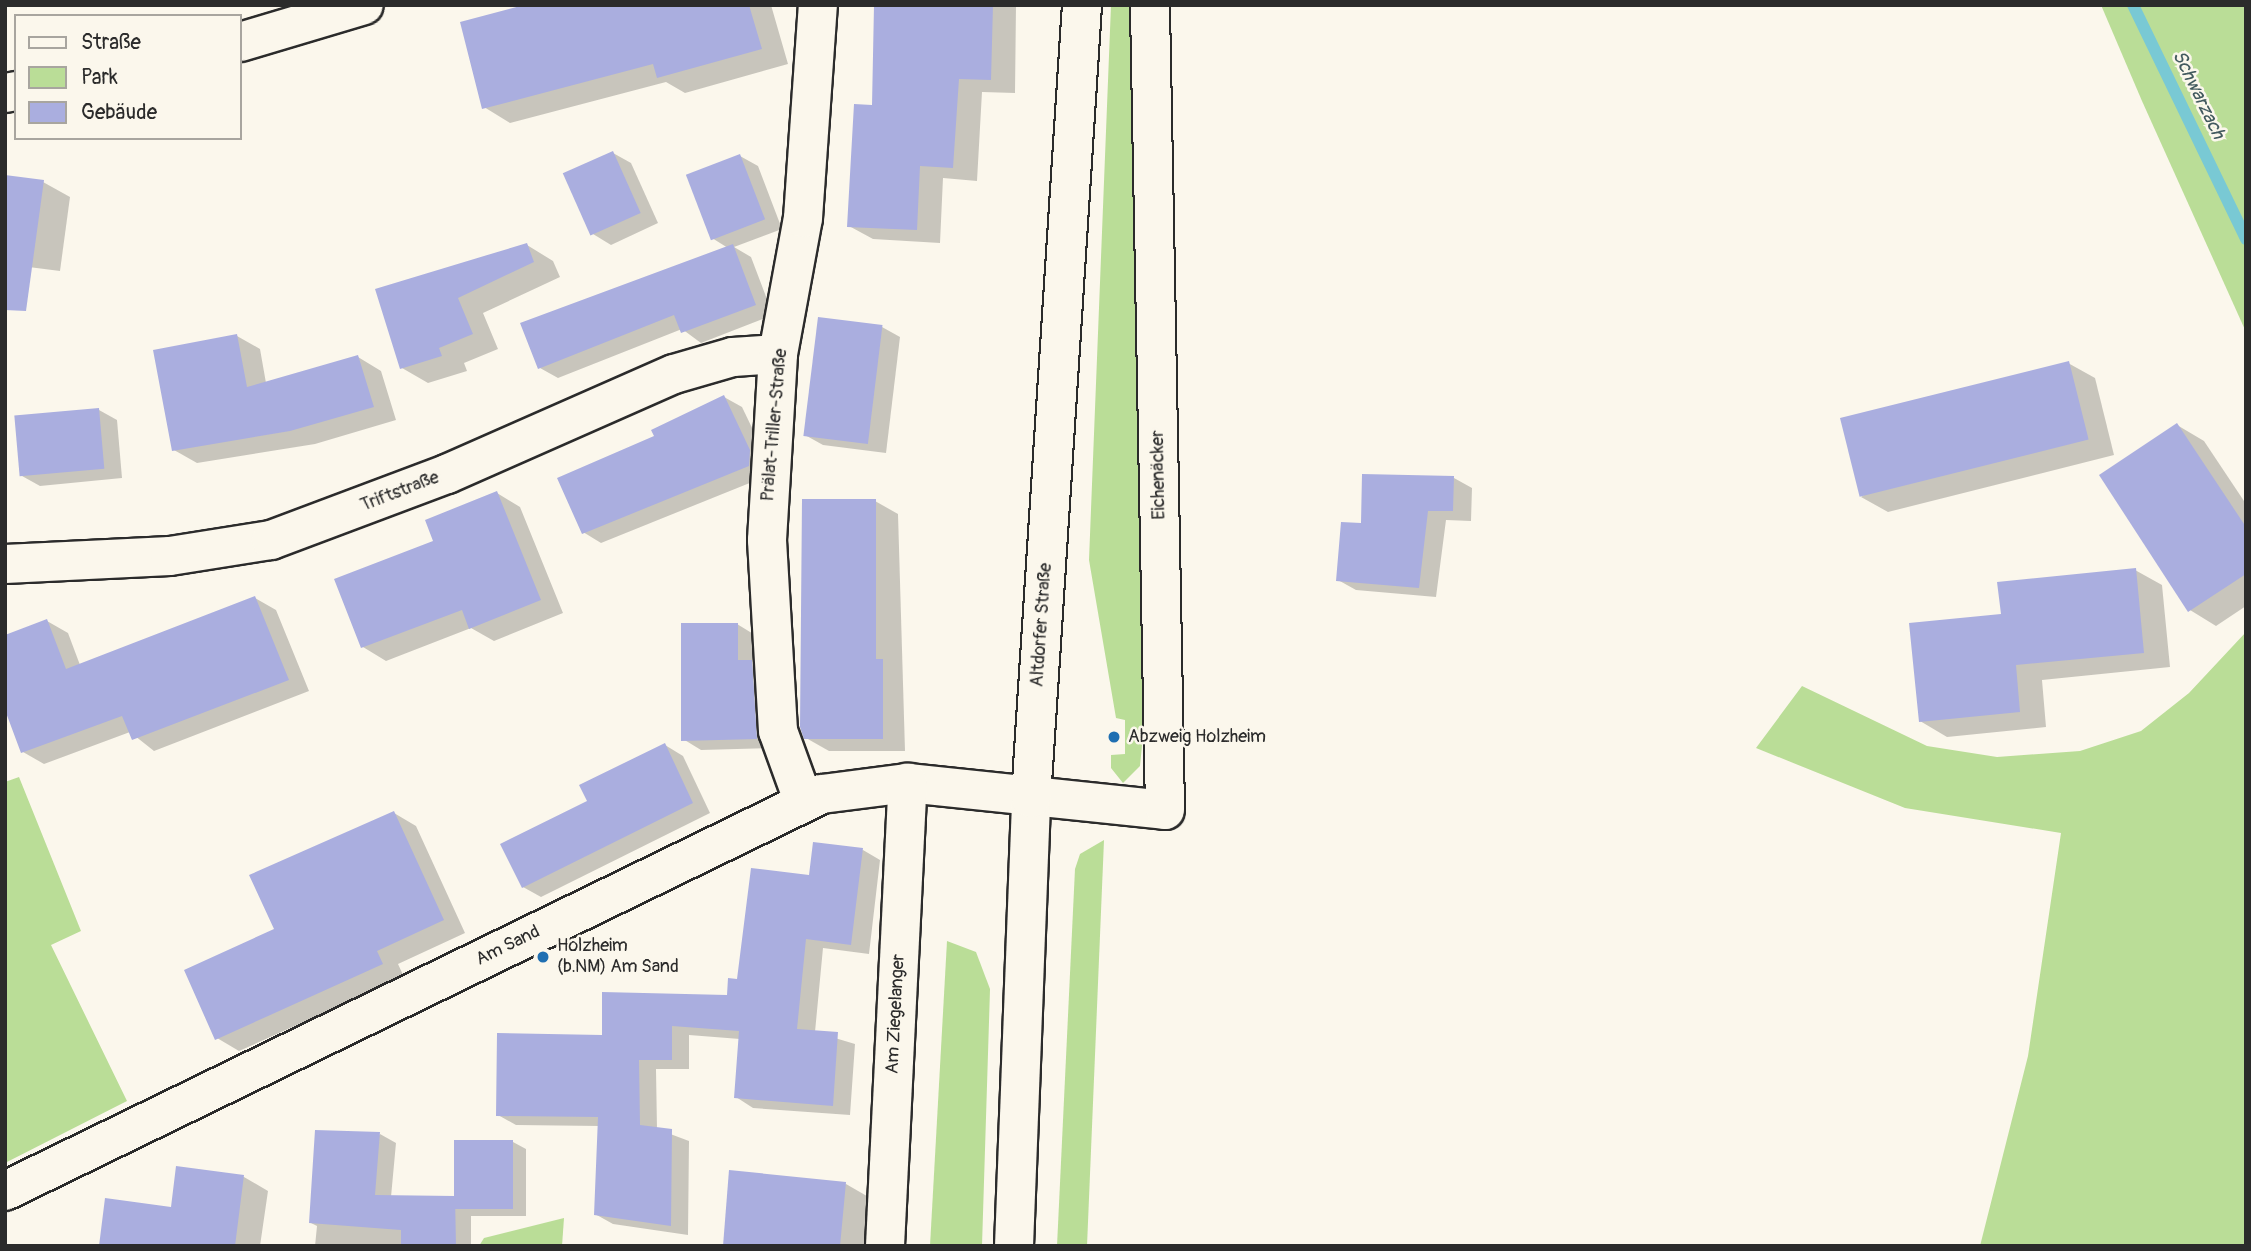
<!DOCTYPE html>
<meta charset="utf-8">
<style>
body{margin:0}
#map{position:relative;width:2251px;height:1251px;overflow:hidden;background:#fbf7ec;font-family:Pangolin,sans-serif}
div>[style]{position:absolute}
.green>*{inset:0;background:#badd97}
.shadow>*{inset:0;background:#0003}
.stream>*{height:12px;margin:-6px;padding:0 6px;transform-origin:6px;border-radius:6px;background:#79c9d4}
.building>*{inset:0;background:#aaaedf;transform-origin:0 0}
.roads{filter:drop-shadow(2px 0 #2b2b2b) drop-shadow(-2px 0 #2b2b2b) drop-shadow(0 2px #2b2b2b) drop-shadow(0 -2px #2b2b2b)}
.minor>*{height:38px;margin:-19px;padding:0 19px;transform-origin:19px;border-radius:19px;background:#fbf7ec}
.secondary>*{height:38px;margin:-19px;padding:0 19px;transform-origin:19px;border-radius:19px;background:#fbf7ec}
.dots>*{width:19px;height:19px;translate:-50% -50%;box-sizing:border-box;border:4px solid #fbf7ec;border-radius:50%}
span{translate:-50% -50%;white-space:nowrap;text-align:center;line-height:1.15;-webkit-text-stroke:5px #fbf7ec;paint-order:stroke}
.street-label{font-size:18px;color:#2b2b2b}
.poi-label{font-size:18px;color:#2b2b2b}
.left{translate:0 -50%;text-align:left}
.water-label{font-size:19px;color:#425a5e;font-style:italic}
.frame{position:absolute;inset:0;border:7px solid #2b2b2b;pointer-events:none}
.legend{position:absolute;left:14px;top:14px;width:228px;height:126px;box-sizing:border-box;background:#fbf7ec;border:2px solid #a8a59f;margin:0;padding:9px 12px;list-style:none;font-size:21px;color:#2b2b2b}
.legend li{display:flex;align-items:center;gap:14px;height:35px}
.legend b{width:35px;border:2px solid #a8a59f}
</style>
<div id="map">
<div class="green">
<i style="clip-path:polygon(1111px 5px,1136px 5px,1147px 695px,1140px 766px,1123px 783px,1111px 768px,1111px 755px,1125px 754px,1125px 720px,1116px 718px,1089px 560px)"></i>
<i style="clip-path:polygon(2101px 5px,2246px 5px,2246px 332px,2142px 101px)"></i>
<i style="clip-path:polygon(2246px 632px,2246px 1246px,1980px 1246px,2028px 1056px,2061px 833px,1905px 808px,1756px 748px,1802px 686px,1927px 746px,1997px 757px,2080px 751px,2141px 731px,2189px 693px)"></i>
<i style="clip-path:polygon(19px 777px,81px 931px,51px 945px,127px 1101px,5px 1163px,5px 782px)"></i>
<i style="clip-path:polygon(1104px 840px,1087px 1246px,1057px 1246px,1075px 869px,1080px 854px)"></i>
<i style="clip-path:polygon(947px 941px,976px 952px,990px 989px,982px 1246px,930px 1246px)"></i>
<i style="clip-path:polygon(564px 1218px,562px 1246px,479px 1246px,484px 1238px)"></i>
</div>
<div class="shadow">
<i style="clip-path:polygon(531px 5px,771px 5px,788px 64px,685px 93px,666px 82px,510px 123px,484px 107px)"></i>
<i style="clip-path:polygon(874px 5px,1016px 6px,1015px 93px,982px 92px,977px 181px,943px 178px,940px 243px,873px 239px,849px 226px,874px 107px)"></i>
<i style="clip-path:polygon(613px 153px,631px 163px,658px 223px,611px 245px,593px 234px)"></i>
<i style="clip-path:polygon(740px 156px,758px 166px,782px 229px,734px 247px,751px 257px,773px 315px,701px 343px,682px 329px,558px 378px,540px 368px,728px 248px,712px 238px)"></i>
<i style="clip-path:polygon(43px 182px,70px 197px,60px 271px,5px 264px)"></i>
<i style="clip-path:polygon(527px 245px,553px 261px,560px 277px,483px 313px,498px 349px,464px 363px,467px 371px,428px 383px,402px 368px,378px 290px)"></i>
<i style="clip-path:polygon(882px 327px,900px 337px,886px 453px,823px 445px,805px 435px)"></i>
<i style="clip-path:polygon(237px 336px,260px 349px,266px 383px,358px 357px,381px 371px,396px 420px,315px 444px,197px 463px,174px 450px)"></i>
<i style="clip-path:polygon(2068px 363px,2095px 378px,2114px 455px,1888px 512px,1861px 497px)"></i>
<i style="clip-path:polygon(724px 397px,742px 407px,768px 461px,767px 476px,601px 543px,583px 532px,656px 437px)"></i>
<i style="clip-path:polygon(99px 410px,117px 420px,122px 478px,40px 486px,22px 476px)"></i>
<i style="clip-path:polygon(2177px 425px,2204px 441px,2246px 504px,2246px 606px,2216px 626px,2190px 610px)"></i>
<i style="clip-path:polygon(1454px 478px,1472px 488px,1471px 521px,1446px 520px,1436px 597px,1356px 590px,1338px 580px,1363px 525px)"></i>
<i style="clip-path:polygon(497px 493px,520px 507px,563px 613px,494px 641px,471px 628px,386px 661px,363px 647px,436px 542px)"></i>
<i style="clip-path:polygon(875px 501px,898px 514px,905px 751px,829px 751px,806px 738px)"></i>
<i style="clip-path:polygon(2135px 570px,2162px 585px,2170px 667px,2042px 680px,2046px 727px,1947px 737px,1920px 721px,2003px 616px)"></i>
<i style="clip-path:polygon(255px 598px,276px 610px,309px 691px,154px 751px,130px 732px,44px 764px,23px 752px,47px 621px,68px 633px,80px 665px)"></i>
<i style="clip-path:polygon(737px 624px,755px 635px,775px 748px,701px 750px,683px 739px)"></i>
<i style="clip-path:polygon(665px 745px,683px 756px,710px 813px,541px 897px,523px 887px,590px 802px)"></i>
<i style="clip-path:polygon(394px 813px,416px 826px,465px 933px,398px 964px,404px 977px,239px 1051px,217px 1038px,277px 930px)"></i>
<i style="clip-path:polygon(863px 850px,880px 860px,869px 954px,823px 948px,815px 1032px,855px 1044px,850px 1115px,753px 1108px,736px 1097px,740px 1039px,689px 1035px,689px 1069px,656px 1069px,657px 1129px,689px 1141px,688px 1235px,613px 1224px,595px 1214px,600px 1126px,516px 1125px,498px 1115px,604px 1036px,728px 997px,810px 877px)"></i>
<i style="clip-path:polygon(380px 1134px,396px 1143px,391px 1197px,457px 1199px,513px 1142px,526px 1149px,526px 1216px,471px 1216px,471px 1246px,315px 1246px,317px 1226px,311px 1223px)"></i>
<i style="clip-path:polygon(178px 1167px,244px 1177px,268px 1191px,260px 1246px,100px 1246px,172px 1209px)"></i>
<i style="clip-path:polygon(846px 1184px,872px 1199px,867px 1246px,725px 1246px)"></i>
</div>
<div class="stream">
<i style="left:2133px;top:5px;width:260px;rotate:64.2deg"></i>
</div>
<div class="building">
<i style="clip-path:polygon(524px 5px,749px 5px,762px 49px,657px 78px,653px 64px,482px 109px,460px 22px)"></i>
<i style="clip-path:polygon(874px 5px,993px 5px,991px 80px,959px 79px,953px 168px,920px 166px,917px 230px,847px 227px,854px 104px,872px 105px)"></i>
<i style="left:613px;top:151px;width:68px;height:55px;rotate:66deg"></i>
<i style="left:740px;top:154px;width:70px;height:58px;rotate:69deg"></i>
<i style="clip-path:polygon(5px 175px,44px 180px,26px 311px,5px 310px)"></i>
<i style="clip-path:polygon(527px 243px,534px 262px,458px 298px,473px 334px,439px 348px,442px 356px,400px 369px,375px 289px)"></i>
<i style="clip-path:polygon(733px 244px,756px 305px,681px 333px,674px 315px,538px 369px,520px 323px)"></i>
<i style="left:818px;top:317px;width:65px;height:120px;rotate:7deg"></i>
<i style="clip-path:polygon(237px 334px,247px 387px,358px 355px,374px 407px,290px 431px,172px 451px,153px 350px)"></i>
<i style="left:2069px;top:361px;width:81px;height:236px;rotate:76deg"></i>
<i style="clip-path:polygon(724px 395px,750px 450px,749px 466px,582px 534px,557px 478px,654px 436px,651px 430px)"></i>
<i style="left:99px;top:408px;width:61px;height:85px;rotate:85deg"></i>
<i style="clip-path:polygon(2177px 423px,2246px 527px,2246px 574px,2188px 612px,2099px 475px)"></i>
<i style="clip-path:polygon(1362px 474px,1454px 476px,1453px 511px,1428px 511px,1419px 588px,1336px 581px,1341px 522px,1361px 523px)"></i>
<i style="clip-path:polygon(497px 491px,541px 600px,469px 629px,462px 610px,361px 648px,334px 579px,433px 541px,425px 520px)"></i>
<i style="clip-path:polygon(802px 499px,876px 499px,876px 659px,883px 659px,883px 739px,804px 739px,800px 727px)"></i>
<i style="clip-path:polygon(2136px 568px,2144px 653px,2016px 665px,2020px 712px,1919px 722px,1909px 623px,2001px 614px,1997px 582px)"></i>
<i style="clip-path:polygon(255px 596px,289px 680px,132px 740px,122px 716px,21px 753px,5px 710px,5px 635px,47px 619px,66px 669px)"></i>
<i style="clip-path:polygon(681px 623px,738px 623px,738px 660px,752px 660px,757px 739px,681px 741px)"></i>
<i style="clip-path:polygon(665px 743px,693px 803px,522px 888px,500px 844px,587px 801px,579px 785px)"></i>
<i style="clip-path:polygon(394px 811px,444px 920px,377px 951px,383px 964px,215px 1040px,184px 970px,274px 929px,249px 875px)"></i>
<i style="clip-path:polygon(813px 842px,863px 848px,851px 945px,806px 939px,797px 1029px,838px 1032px,833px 1106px,734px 1098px,739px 1031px,672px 1026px,672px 1060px,639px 1060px,640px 1125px,672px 1129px,671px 1226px,594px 1215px,598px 1117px,496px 1116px,497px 1033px,602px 1035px,602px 992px,727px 995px,728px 978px,737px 979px,751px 868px,809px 875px)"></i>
<i style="clip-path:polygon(315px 1130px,380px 1132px,375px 1195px,455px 1196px,456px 1246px,401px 1246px,401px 1230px,309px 1223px)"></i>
<i style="left:513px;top:1140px;width:69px;height:59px;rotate:90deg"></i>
<i style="clip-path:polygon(176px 1166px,244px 1175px,235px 1246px,99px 1246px,105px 1198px,171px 1207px)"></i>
<i style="clip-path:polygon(729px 1170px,846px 1182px,840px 1246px,723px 1246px)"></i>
</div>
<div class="roads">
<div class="minor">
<i style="left:240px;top:42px;width:129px;rotate:-16.6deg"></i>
<i style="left:5px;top:93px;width:11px;rotate:-10deg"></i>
<i style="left:5px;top:564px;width:165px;rotate:-2.8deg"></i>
<i style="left:170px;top:556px;width:102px;rotate:-9deg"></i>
<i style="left:271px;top:540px;width:188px;rotate:-20.6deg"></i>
<i style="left:447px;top:474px;width:248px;rotate:-23.8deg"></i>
<i style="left:674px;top:374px;width:61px;rotate:-16.1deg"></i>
<i style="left:733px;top:357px;width:45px;rotate:-3.8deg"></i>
<i style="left:803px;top:800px;width:73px;rotate:-109.9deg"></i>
<i style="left:778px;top:731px;width:191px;rotate:-93.3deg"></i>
<i style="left:767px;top:540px;width:186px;rotate:-86.6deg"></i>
<i style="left:778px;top:354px;width:138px;rotate:-79.6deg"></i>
<i style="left:803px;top:218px;width:214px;rotate:-86deg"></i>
<i style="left:5px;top:1191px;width:908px;rotate:-25.92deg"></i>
<i style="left:822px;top:794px;width:87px;rotate:-7.3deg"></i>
<i style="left:908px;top:783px;width:258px;rotate:6deg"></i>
<i style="left:1165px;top:810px;width:805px;rotate:-91.07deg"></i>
<i style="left:885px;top:1246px;width:464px;rotate:-87.2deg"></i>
</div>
<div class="secondary">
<i style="left:1014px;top:1246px;width:448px;rotate:-87.8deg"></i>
<i style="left:1031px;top:798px;width:795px;rotate:-86.32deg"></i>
</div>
</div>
<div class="dots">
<i style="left:1114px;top:737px;background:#1f6fb2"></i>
<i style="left:543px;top:957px;background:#1f6fb2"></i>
</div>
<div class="street-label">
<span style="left:775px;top:425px;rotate:-85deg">Prälat-Triller-Straße</span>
<span style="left:1159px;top:475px;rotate:-91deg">Eichenäcker</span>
<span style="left:400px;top:492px;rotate:-21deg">Triftstraße</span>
<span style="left:1042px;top:625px;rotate:-86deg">Altdorfer Straße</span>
<span style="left:508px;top:946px;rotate:-26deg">Am Sand</span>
<span style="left:896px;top:1014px;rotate:-87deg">Am Ziegelanger</span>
</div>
<div class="poi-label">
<span class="left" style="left:1128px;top:737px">Abzweig Holzheim</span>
<span class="left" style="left:557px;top:957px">Holzheim<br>(b.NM) Am Sand</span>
</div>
<div class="water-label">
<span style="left:2198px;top:95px;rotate:64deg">Schwarzach</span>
</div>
<div class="frame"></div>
<ul class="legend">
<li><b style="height:9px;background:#fbf7ec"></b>Straße</li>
<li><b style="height:19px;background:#badd97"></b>Park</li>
<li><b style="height:19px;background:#aaaedf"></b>Gebäude</li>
</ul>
</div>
